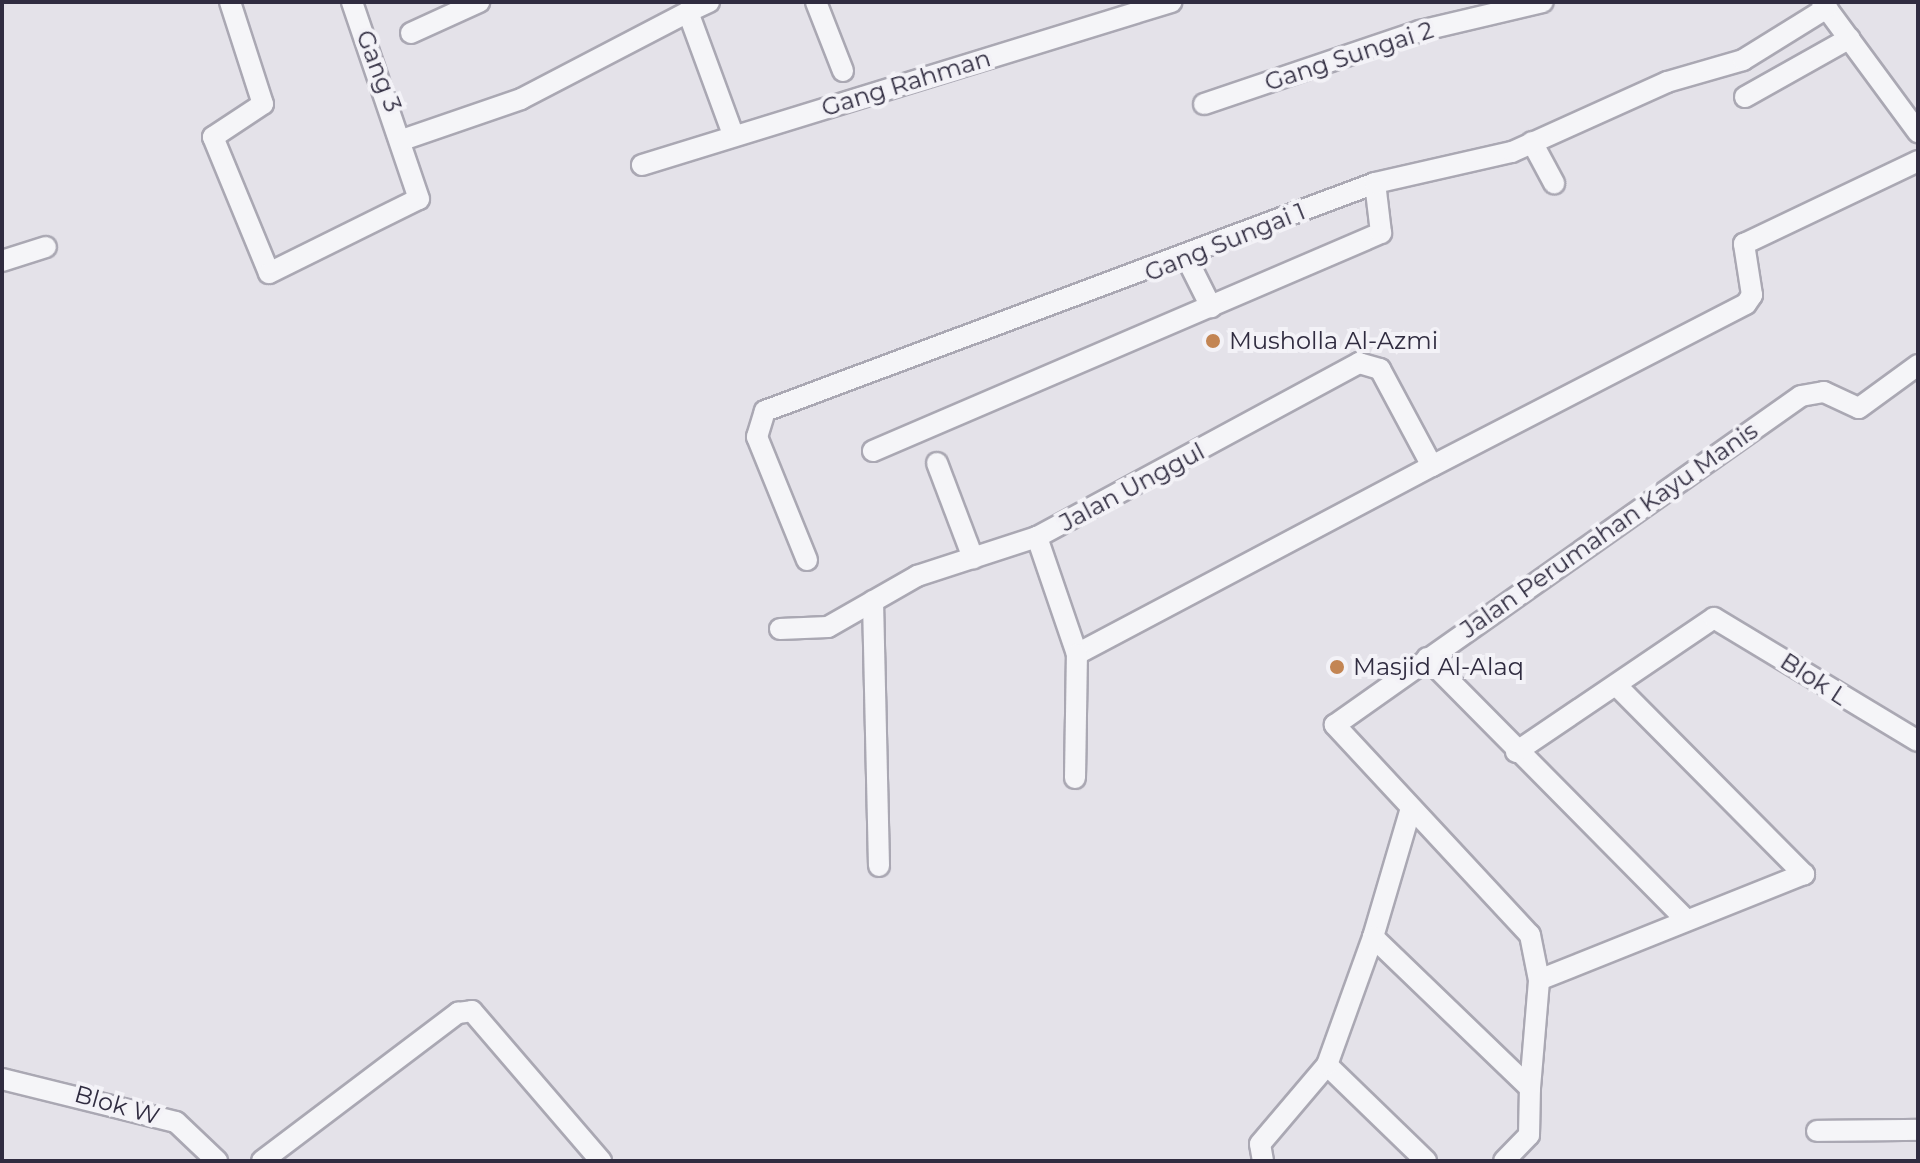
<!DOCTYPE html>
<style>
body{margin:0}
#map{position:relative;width:1920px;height:1163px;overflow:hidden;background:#e4e2e9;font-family:Montserrat,sans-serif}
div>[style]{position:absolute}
.roads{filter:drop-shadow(2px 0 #aaa8b3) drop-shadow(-2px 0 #aaa8b3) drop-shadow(0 2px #aaa8b3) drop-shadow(0 -2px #aaa8b3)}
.minor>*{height:20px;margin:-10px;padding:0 10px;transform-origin:10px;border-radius:10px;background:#f5f5f8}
.dots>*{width:22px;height:22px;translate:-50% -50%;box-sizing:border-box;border:4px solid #f3f2f7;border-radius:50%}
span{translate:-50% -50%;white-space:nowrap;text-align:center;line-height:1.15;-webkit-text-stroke:8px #f3f2f7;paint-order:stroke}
.street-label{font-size:24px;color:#302c40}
.poi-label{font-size:24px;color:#302c40}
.left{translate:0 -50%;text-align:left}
.frame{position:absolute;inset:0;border:4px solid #302c40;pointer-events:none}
</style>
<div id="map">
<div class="roads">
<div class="minor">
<i style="left:230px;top:2px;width:107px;rotate:72.1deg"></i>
<i style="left:263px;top:104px;width:60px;rotate:146.6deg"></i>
<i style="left:213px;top:137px;width:147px;rotate:67.6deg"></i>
<i style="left:269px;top:273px;width:167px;rotate:-26.3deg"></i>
<i style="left:419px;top:199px;width:208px;rotate:-108.8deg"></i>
<i style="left:709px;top:2px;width:23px;rotate:155deg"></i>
<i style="left:688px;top:12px;width:130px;rotate:69.8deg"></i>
<i style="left:816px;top:2px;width:74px;rotate:68.6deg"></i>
<i style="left:1822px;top:2px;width:162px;rotate:53.6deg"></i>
<i style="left:411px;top:33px;width:75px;rotate:-24.5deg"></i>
<i style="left:1745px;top:97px;width:120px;rotate:-29.3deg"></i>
<i style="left:1204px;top:104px;width:228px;rotate:-18.7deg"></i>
<i style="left:1420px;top:31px;width:126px;rotate:-13.3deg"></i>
<i style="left:405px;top:139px;width:123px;rotate:-19deg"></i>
<i style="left:521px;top:99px;width:188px;rotate:-27.5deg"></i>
<i style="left:1532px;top:142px;width:47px;rotate:61.8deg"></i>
<i style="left:642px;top:165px;width:554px;rotate:-17.13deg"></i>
<i style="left:1187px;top:259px;width:54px;rotate:63.4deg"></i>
<i style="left:2px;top:261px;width:46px;rotate:-17.7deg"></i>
<i style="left:873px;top:451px;width:553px;rotate:-23.23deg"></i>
<i style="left:1381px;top:233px;width:50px;rotate:-96.8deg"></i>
<i style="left:937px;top:463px;width:102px;rotate:69.2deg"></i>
<i style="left:1432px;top:466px;width:402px;rotate:152.1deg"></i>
<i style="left:1077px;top:654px;width:124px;rotate:-108.9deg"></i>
<i style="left:1037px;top:537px;width:366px;rotate:-28.4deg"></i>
<i style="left:1359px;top:363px;width:22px;rotate:16deg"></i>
<i style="left:1380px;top:369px;width:110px;rotate:61.8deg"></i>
<i style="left:1432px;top:466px;width:353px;rotate:-27.3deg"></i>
<i style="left:1746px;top:304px;width:11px;rotate:-56deg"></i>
<i style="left:1752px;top:295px;width:52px;rotate:-98.9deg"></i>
<i style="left:1744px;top:244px;width:193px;rotate:-25.5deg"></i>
<i style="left:807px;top:560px;width:133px;rotate:-112.1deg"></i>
<i style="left:757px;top:437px;width:27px;rotate:-73deg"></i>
<i style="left:765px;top:411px;width:651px;rotate:-20.49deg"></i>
<i style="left:1375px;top:183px;width:140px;rotate:-12.8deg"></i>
<i style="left:1512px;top:152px;width:170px;rotate:-24.3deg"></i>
<i style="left:1667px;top:82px;width:79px;rotate:-16.1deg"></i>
<i style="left:1743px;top:60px;width:99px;rotate:-31.8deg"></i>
<i style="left:873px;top:601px;width:265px;rotate:88.7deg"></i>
<i style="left:780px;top:629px;width:48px;rotate:-2.4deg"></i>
<i style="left:828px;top:627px;width:103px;rotate:-29.8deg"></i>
<i style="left:917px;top:576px;width:126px;rotate:-18deg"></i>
<i style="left:1427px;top:658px;width:367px;rotate:45.3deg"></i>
<i style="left:1616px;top:685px;width:267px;rotate:45.2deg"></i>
<i style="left:1804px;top:874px;width:285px;rotate:158.2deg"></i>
<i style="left:1539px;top:980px;width:46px;rotate:-101.3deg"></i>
<i style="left:1530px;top:935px;width:287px;rotate:-132.9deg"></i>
<i style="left:1335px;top:725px;width:570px;rotate:-35.22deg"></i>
<i style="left:1801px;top:396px;width:23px;rotate:-10deg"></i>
<i style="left:1824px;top:392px;width:38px;rotate:25deg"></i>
<i style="left:1859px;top:408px;width:73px;rotate:-36.1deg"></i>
<i style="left:1516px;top:752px;width:239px;rotate:-34.1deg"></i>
<i style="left:1714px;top:618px;width:238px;rotate:31.1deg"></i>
<i style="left:1075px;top:778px;width:124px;rotate:-89.1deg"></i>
<i style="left:1411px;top:808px;width:134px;rotate:106.4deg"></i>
<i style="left:1373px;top:937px;width:218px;rotate:43.9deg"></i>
<i style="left:1530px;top:1088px;width:108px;rotate:-85.2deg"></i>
<i style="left:1327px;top:1065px;width:138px;rotate:44.1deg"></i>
<i style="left:2px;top:1079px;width:179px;rotate:13.9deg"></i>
<i style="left:176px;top:1122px;width:57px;rotate:43.6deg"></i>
<i style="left:1817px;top:1131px;width:101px;rotate:-0.6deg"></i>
<i style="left:262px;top:1161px;width:246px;rotate:-37.1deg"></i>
<i style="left:458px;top:1013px;width:14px;rotate:-8deg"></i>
<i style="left:472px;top:1011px;width:198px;rotate:49.3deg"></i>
<i style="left:1263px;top:1161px;width:17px;rotate:-100deg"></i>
<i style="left:1260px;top:1144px;width:104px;rotate:-49.7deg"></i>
<i style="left:1327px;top:1065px;width:136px;rotate:-70.2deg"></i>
<i style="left:1504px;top:1161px;width:36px;rotate:-46deg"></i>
<i style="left:1529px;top:1135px;width:47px;rotate:-88.8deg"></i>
</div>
</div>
<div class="dots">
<i style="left:1213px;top:341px;background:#c38553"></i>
<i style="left:1337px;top:667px;background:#c38553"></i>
</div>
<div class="street-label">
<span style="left:1349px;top:56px;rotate:-18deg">Gang Sungai 2</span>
<span style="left:379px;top:71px;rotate:69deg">Gang 3</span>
<span style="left:906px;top:83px;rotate:-17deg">Gang Rahman</span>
<span style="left:1225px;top:242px;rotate:-22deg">Gang Sungai 1</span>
<span style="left:1132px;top:487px;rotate:-28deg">Jalan Unggul</span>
<span style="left:1609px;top:530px;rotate:-35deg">Jalan Perumahan Kayu Manis</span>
<span style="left:1814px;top:679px;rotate:33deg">Blok L</span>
<span style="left:117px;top:1105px;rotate:16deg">Blok W</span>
</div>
<div class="poi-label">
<span class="left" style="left:1229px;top:341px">Musholla Al-Azmi</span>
<span class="left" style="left:1353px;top:667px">Masjid Al-Alaq</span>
</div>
<div class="frame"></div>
</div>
